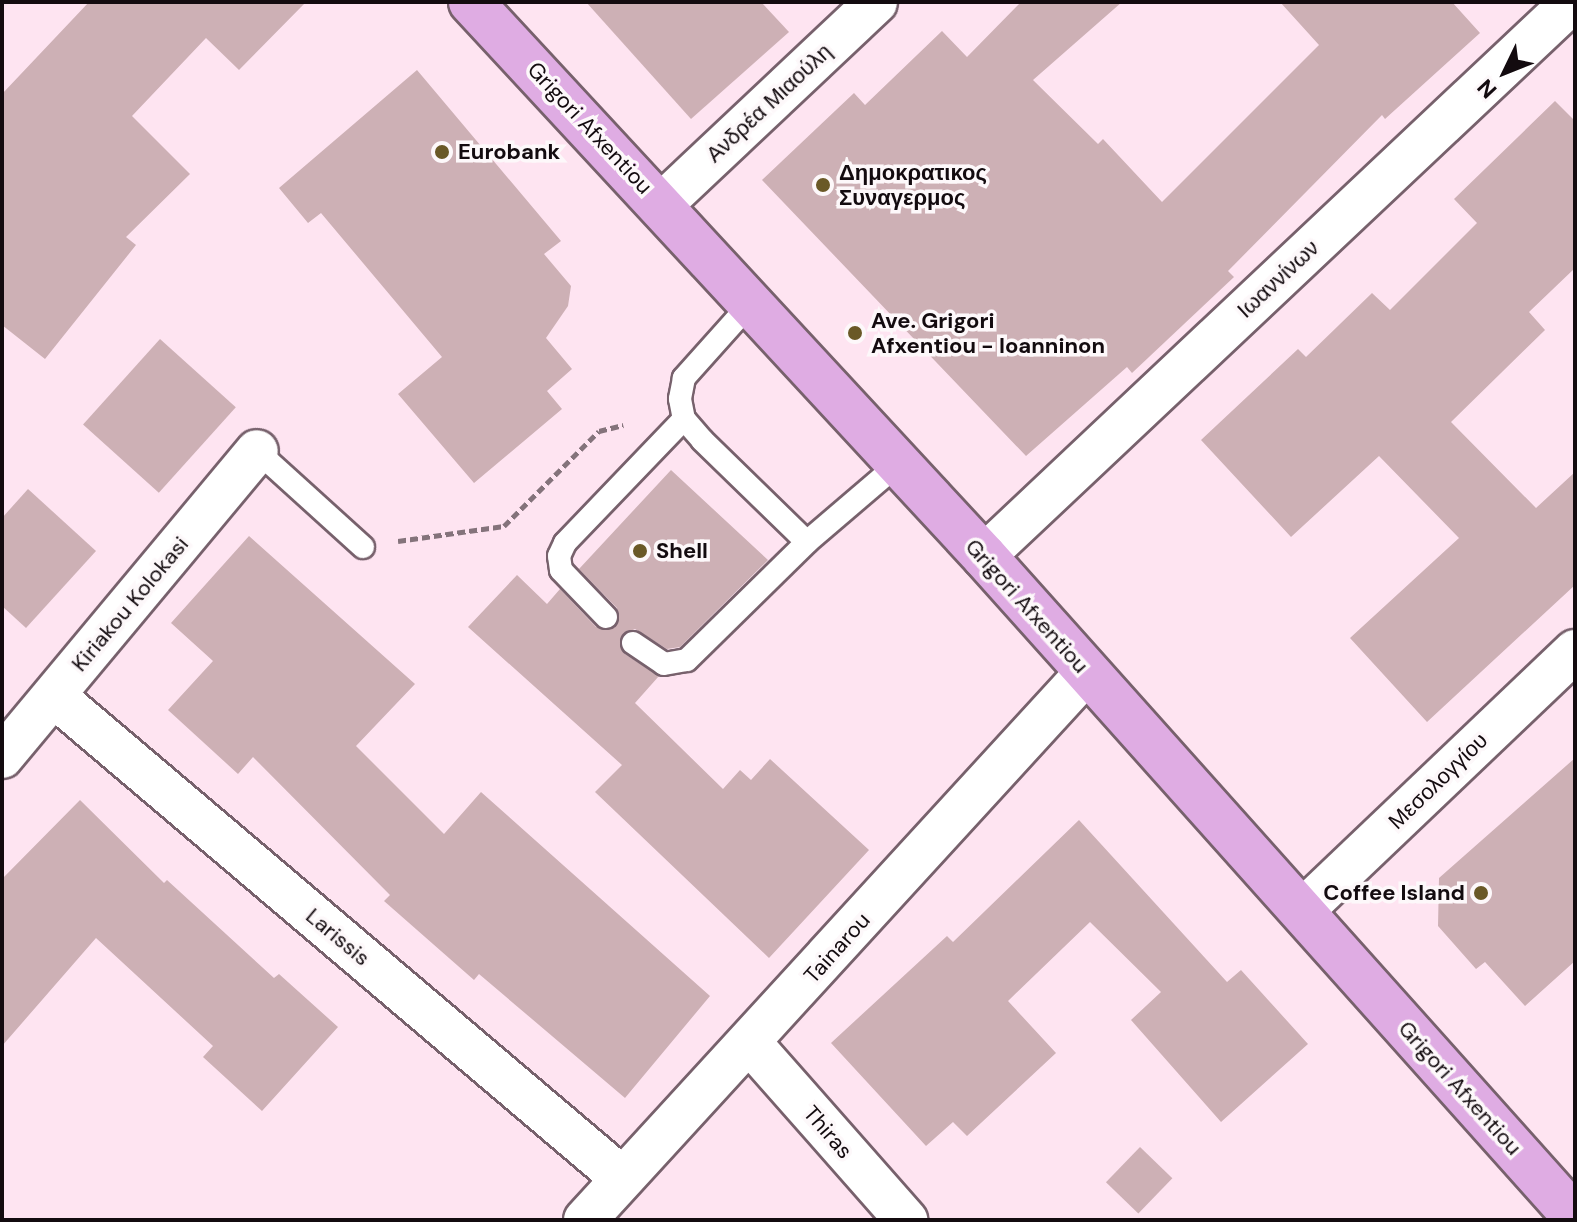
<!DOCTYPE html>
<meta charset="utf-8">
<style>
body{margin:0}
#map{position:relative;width:1577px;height:1222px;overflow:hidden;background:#fee4f1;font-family:"DM Sans",sans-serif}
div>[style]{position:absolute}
.building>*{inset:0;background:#cdb0b5;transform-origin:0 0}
.path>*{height:5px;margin-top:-2.5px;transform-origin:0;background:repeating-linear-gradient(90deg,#84737b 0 8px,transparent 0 12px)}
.roads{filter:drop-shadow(2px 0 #77616c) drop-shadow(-2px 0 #77616c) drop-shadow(0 2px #77616c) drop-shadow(0 -2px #77616c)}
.lane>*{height:22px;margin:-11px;padding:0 11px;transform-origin:11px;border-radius:11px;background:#fff}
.street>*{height:42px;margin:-21px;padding:0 21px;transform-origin:21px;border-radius:21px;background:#fff}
.primary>*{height:44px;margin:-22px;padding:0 22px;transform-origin:22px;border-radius:22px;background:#dface3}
.dots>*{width:22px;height:22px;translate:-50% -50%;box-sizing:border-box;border:4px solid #fdf8fa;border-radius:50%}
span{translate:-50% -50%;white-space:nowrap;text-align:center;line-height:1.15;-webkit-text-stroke:7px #fdf8fa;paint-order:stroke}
.street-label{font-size:22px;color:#130b0f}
.poi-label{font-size:22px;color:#130b0f;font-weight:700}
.left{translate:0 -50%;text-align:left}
.right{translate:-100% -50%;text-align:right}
.frame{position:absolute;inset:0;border:4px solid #130b0f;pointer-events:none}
.north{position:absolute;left:1465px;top:32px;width:80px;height:80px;-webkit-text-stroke:6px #fdf8fa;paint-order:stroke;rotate:227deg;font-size:22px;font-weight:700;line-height:32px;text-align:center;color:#130b0f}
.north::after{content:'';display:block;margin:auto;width:28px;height:36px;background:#130b0f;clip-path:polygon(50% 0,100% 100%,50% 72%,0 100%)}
</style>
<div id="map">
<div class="building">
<i style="clip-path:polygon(89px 2px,306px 2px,239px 70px,206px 38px,132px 116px,190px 174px,126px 237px,136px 245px,45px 359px,2px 325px,2px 94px)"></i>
<i style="clip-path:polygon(586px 2px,761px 2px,789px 32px,691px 119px)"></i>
<i style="clip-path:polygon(1021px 2px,1122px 2px,1033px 80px,1098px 144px,1103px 139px,1162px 202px,1319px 45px,1280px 2px,1452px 2px,1480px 33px,1385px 119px,1382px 115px,1228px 271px,1234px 277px,1132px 373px,1127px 367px,1026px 456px,762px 180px,854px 93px,865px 105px,942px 31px,967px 57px)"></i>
<i style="clip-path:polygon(417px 70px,561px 241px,544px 254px,571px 286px,568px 306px,546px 338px,572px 369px,547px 391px,562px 409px,474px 483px,398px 394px,442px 357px,321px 213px,308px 223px,279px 188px)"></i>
<i style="clip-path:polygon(1555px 101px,1575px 121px,1575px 268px,1529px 312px,1545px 330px,1451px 422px,1536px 508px,1575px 472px,1575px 585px,1427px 722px,1350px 638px,1459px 538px,1379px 456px,1291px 537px,1201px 440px,1298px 349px,1306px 357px,1372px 293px,1390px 310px,1477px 223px,1454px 199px)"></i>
<i style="left:160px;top:339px;width:102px;height:115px;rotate:42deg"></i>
<i style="clip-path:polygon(671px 470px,768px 560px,680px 647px,667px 649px,635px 629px,622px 635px,625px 654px,659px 676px,635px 703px,723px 789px,740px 770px,751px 780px,770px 759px,869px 850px,769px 958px,595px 792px,622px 765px,468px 627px,517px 575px,547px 604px,560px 589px,596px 627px,615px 628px,617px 608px,579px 569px)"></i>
<i style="clip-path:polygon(28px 489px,96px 551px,26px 628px,2px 606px,2px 518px)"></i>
<i style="clip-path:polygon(249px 536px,415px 684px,356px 746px,444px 834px,481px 792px,710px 996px,625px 1098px,479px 974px,474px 980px,384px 901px,390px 895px,253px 757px,238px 774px,168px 710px,213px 661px,171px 623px)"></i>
<i style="clip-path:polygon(1575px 758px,1575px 961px,1525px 1006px,1485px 962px,1476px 969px,1438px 926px,1439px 878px)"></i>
<i style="clip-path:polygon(80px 800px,164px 883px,167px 880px,274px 978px,279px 974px,338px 1027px,262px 1111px,203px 1057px,213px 1046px,96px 938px,2px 1046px,2px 879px)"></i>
<i style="clip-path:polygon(1079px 820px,1227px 982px,1241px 970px,1308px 1044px,1221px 1122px,1131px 1020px,1161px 992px,1090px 922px,1008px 1001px,1056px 1053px,967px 1136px,953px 1122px,926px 1146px,831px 1043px,947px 936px,953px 942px)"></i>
<i style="left:1140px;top:1147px;width:45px;height:49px;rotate:44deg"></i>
</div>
<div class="path">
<i style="left:398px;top:541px;width:107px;rotate:-8.1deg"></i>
<i style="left:504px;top:526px;width:134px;rotate:-45deg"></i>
<i style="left:599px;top:431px;width:25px;rotate:-14deg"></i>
</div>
<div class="roads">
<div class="lane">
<i style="left:751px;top:303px;width:101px;rotate:131.8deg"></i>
<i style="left:684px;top:378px;width:21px;rotate:101deg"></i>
<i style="left:680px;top:399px;width:20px;rotate:79deg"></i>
<i style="left:684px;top:419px;width:28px;rotate:49deg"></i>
<i style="left:702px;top:440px;width:146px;rotate:44.2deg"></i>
<i style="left:807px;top:542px;width:118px;rotate:-40.5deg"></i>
<i style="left:257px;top:451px;width:143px;rotate:42.2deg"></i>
<i style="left:606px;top:617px;width:65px;rotate:-133.8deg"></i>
<i style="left:561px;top:570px;width:14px;rotate:-98deg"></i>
<i style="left:559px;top:556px;width:14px;rotate:-65deg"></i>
<i style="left:565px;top:543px;width:172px;rotate:-46.2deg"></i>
<i style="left:633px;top:643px;width:37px;rotate:34deg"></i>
<i style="left:664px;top:664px;width:23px;rotate:-10deg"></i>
<i style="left:687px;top:660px;width:168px;rotate:-44.5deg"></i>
</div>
<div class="street">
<i style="left:662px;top:204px;width:294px;rotate:-43.3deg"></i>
<i style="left:984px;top:556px;width:808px;rotate:-43.29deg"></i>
<i style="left:54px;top:696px;width:745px;rotate:40.32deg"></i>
<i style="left:2px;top:757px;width:398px;rotate:-50.2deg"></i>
<i style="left:1302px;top:911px;width:377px;rotate:-43.6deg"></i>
<i style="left:751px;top:1044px;width:235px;rotate:48.6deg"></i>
<i style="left:585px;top:1220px;width:742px;rotate:-47.51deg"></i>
</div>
<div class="primary">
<i style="left:471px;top:2px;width:755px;rotate:47.2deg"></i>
<i style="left:984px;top:556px;width:887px;rotate:48.2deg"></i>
</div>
</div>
<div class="dots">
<i style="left:442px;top:152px;background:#6a5927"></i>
<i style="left:823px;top:185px;background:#6a5927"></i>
<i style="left:855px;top:333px;background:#6a5927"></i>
<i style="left:640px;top:551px;background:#6a5927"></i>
<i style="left:1481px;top:893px;background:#6a5927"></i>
</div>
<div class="street-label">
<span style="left:769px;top:103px;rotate:-43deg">Ανδρέα Μιαούλη</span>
<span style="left:590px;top:128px;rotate:47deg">Grigori Afxentiou</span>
<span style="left:1278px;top:279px;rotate:-43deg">Ιωαννίνων</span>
<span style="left:130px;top:604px;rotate:-50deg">Kiriakou Kolokasi</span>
<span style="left:1027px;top:606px;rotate:48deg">Grigori Afxentiou</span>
<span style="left:1438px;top:781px;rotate:-44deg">Μεσολογγίου</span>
<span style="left:338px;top:937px;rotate:40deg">Larissis</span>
<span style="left:837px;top:948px;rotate:-48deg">Tainarou</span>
<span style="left:1460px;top:1088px;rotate:48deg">Grigori Afxentiou</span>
<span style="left:828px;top:1132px;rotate:49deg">Thiras</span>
</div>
<div class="poi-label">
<span class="left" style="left:458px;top:152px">Eurobank</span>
<span class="left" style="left:839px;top:185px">Δημοκρατικος<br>Συναγερμος</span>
<span class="left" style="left:871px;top:333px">Ave. Grigori<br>Afxentiou - Ioanninon</span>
<span class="left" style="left:656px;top:551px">Shell</span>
<span class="right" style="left:1465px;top:893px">Coffee Island</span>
</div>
<div class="frame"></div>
<div class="north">N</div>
</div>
